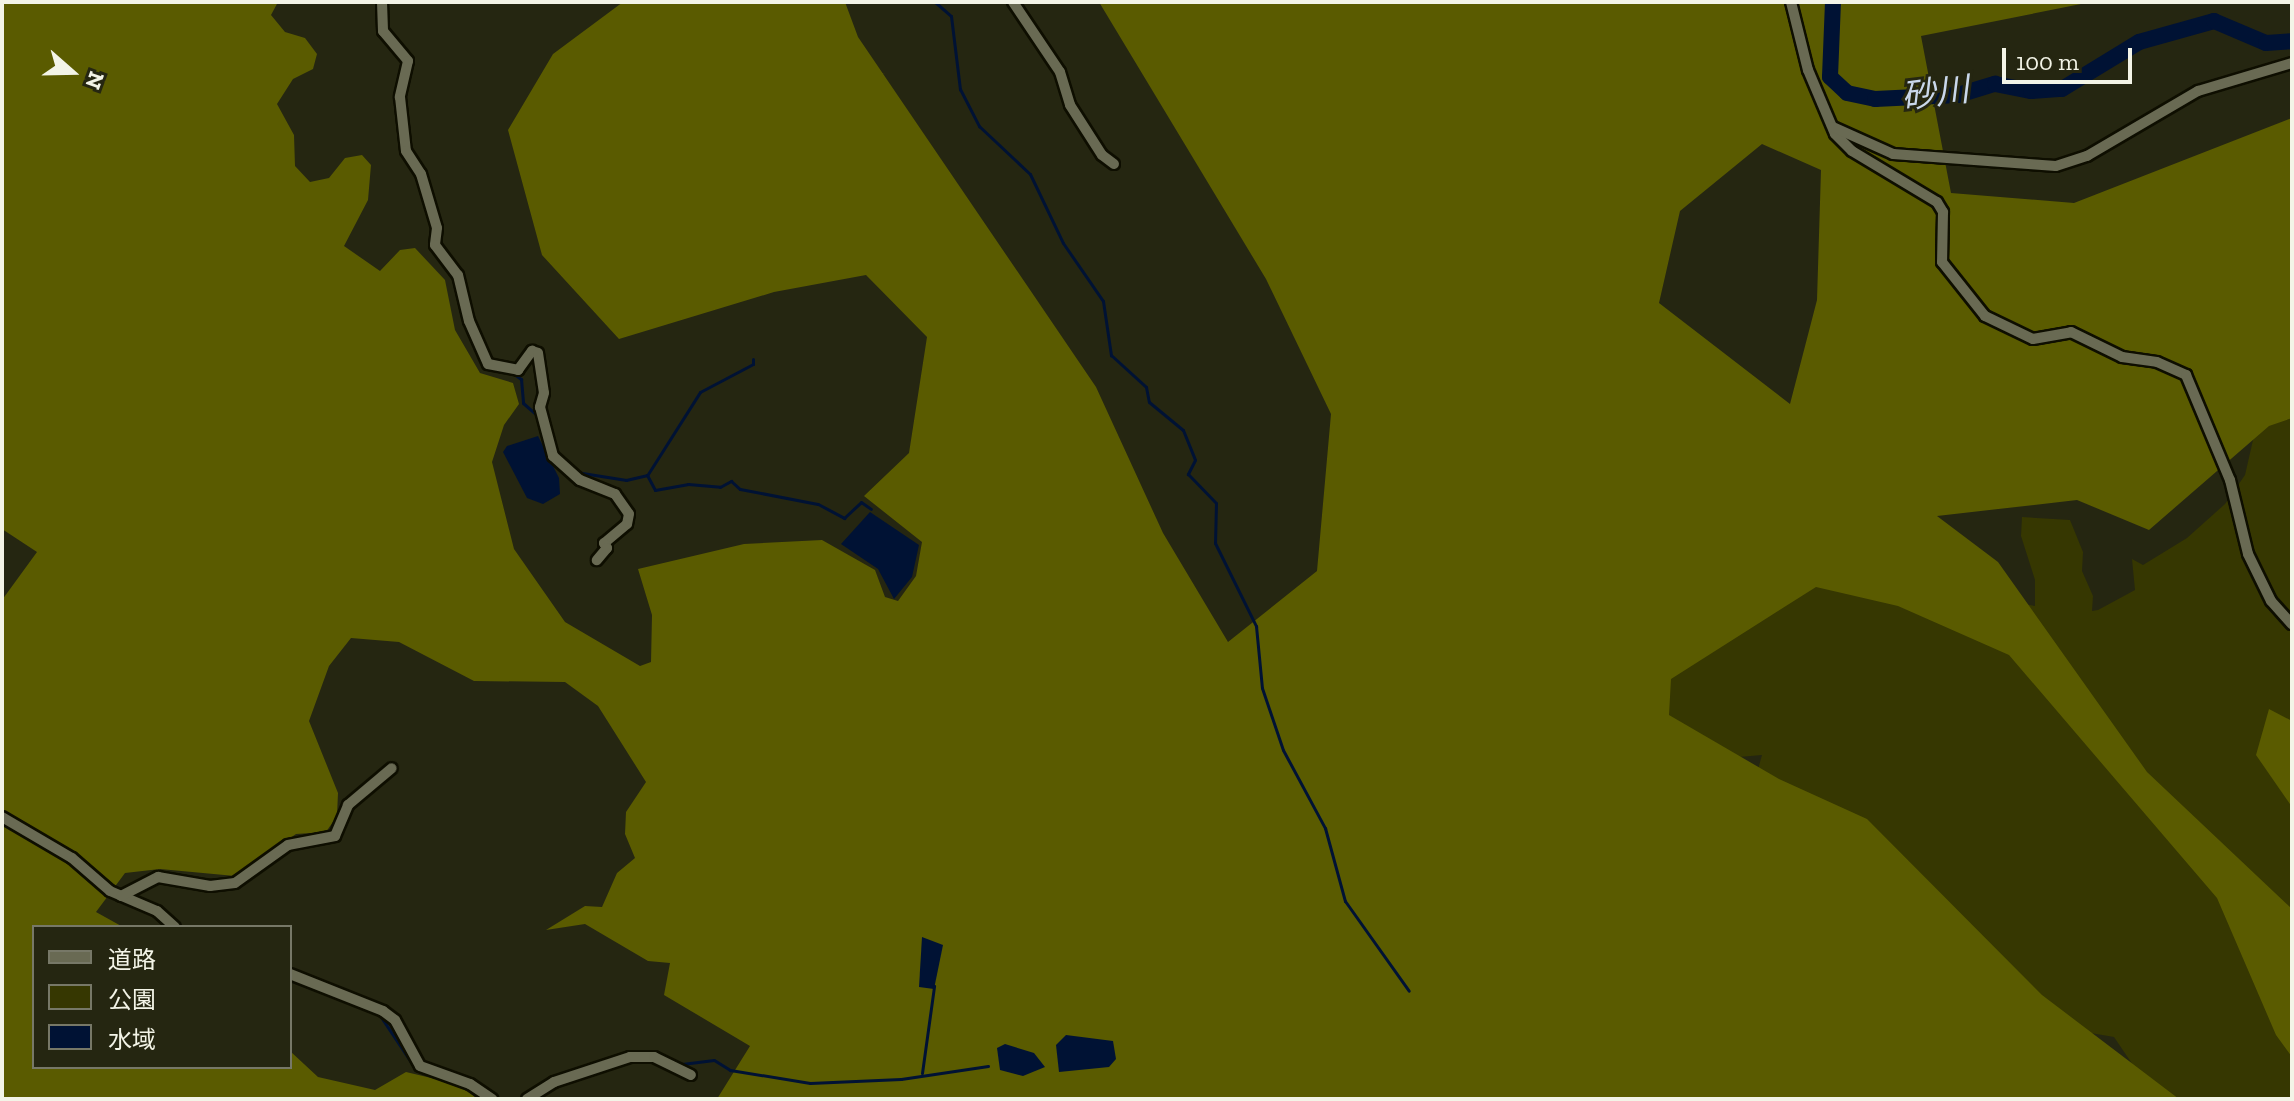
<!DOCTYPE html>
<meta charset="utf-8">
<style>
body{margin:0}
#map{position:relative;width:2294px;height:1101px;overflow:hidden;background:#252611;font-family:"Zilla Slab","Noto Sans JP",serif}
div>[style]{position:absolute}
.green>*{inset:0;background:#363701}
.forest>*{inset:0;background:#5a5b00}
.water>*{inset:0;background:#001234}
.stream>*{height:3px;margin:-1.5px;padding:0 1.5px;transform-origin:1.5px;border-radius:1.5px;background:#001234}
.river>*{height:16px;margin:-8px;padding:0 8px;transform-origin:8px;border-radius:8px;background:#001234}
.roads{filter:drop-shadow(2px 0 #0e0e00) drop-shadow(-2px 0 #0e0e00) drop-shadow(0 2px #0e0e00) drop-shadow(0 -2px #0e0e00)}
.street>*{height:10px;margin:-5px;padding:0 5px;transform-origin:5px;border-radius:5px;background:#696a53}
span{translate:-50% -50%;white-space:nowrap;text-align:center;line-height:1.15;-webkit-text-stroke:6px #252611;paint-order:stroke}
.water-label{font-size:34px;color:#cad8eb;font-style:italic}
.frame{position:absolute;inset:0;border:4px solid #f3f4e7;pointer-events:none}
.legend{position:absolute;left:32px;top:925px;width:260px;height:144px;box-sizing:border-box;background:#252611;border:2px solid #777867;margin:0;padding:10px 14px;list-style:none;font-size:24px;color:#f3f4e7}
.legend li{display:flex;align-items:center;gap:16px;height:40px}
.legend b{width:40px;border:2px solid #777867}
.north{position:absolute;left:32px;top:32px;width:80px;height:80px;-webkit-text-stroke:6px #252611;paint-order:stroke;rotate:110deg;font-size:22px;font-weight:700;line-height:32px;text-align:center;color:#f3f4e7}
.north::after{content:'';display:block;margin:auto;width:28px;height:36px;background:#f3f4e7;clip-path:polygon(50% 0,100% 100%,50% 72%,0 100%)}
.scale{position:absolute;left:2002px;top:48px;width:130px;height:36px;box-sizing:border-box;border:4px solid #f3f4e7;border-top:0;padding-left:10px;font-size:24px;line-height:28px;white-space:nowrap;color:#f3f4e7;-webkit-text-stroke:6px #252611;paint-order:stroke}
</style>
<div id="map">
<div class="green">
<i style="clip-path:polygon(2292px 398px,2292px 1099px,2156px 1099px,2114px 1037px,2085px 1032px,1755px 780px,1762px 755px,1727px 758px,1679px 748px,1645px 671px,1767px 560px,2035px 606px,2035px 580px,2021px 536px,2022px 517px,2070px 520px,2083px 552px,2082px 571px,2093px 596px,2092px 611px,2098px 610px,2135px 590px,2132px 559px,2143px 565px,2187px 538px,2225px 504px,2245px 475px,2256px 427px)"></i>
</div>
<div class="forest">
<i style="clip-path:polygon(evenodd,2px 2px,278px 2px,271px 15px,285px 32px,305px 38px,317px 54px,313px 69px,293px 79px,277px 104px,294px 135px,295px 166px,310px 182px,329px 178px,345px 158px,362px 155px,371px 165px,368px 200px,344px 246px,380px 271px,400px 250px,415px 248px,445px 280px,455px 330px,480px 373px,513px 383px,519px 404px,504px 425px,492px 462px,514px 549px,565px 622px,640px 666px,651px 662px,652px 615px,638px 569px,744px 544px,822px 540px,875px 570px,885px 597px,898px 601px,916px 576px,922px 542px,864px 496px,909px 453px,927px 337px,866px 275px,774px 292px,619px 339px,542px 255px,508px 130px,553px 54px,623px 2px,845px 2px,858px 37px,1096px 387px,1163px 533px,1228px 642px,1317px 571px,1331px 414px,1266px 279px,1099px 2px,2091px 2px,1921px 36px,1951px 193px,2074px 203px,2292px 118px,2292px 418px,2269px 426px,2149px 530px,2077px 500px,1937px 516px,1998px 562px,2147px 772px,2292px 909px,2292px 1057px,2276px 1035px,2217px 898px,2009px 655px,1898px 606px,1816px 587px,1671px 679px,1669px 715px,1779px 779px,1867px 819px,2042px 995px,2179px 1099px,717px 1099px,750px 1046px,664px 995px,670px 963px,648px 961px,585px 924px,546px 930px,585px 906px,602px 907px,617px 873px,635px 858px,625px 834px,626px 812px,646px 782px,598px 706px,565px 682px,474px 681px,399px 642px,351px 638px,329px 666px,309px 721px,338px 793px,337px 816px,326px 832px,296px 834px,235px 876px,160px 869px,125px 873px,96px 912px,123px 927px,34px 927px,34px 1067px,290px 1067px,290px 1051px,318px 1077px,375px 1090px,406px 1072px,461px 1085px,477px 1099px,2px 1099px,2px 600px,37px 552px,2px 529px,2px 2px,1762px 144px,1821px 170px,1817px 300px,1790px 404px,1659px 303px,1680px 211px,1762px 144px)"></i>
<i style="clip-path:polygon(2269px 709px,2292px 721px,2292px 807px,2256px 755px)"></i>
</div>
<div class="water">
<i style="clip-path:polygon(538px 436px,559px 478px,560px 494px,543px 504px,527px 498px,503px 452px,507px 446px)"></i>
<i style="clip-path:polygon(870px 512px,919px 545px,912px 577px,894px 599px,878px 569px,841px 544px)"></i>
<i style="clip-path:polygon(922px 937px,943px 945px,934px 989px,919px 987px)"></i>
<i style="clip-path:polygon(1066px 1035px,1113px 1041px,1116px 1059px,1109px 1067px,1059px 1072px,1056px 1045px)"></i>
<i style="clip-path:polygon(1005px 1044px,1034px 1053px,1045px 1067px,1023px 1076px,1000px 1070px,997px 1048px)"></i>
</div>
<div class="stream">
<i style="left:935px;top:2px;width:21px;rotate:41deg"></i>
<i style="left:951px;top:16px;width:74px;rotate:83deg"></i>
<i style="left:960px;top:89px;width:42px;rotate:62.8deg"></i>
<i style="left:979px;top:126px;width:70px;rotate:43.3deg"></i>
<i style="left:1030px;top:174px;width:76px;rotate:64.4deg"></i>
<i style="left:1063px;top:243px;width:70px;rotate:55.4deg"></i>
<i style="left:1103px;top:301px;width:55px;rotate:81.6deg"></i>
<i style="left:1111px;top:355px;width:47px;rotate:42.4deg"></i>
<i style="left:1146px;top:387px;width:15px;rotate:79deg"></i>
<i style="left:1149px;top:402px;width:44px;rotate:39.5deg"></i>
<i style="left:1183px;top:430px;width:32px;rotate:68deg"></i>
<i style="left:1195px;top:460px;width:16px;rotate:117deg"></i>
<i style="left:1188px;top:474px;width:40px;rotate:46deg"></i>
<i style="left:1216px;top:503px;width:40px;rotate:91.4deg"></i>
<i style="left:1215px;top:543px;width:93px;rotate:63.7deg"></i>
<i style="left:1256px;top:626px;width:62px;rotate:84.5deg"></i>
<i style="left:1262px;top:688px;width:65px;rotate:71.3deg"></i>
<i style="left:1283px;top:750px;width:89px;rotate:61.7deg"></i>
<i style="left:1325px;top:828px;width:76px;rotate:74.7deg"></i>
<i style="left:1345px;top:901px;width:110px;rotate:54.6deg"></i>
<i style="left:514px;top:374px;width:9px;rotate:36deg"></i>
<i style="left:521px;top:379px;width:24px;rotate:85deg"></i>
<i style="left:523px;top:403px;width:18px;rotate:41deg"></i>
<i style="left:576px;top:472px;width:51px;rotate:9.1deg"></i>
<i style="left:626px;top:480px;width:22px;rotate:-13deg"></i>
<i style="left:647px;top:475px;width:17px;rotate:62deg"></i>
<i style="left:655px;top:490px;width:34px;rotate:-10deg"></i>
<i style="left:688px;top:484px;width:32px;rotate:5deg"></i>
<i style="left:720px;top:487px;width:13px;rotate:-29deg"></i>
<i style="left:731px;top:481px;width:12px;rotate:42deg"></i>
<i style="left:740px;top:489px;width:79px;rotate:10.9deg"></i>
<i style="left:818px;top:504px;width:30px;rotate:28deg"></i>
<i style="left:844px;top:518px;width:23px;rotate:-43deg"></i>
<i style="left:861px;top:502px;width:12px;rotate:35deg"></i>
<i style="left:648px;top:474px;width:97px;rotate:-57.6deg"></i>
<i style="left:700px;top:392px;width:60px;rotate:-27.8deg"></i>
<i style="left:753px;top:364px;width:5px;rotate:-90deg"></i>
<i style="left:110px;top:895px;width:16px;rotate:27deg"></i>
<i style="left:290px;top:980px;width:67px;rotate:20.9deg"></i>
<i style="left:379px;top:1014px;width:65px;rotate:56.3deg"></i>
<i style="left:415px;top:1068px;width:23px;rotate:23deg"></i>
<i style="left:637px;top:1053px;width:16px"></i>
<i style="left:664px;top:1056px;width:20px;rotate:24deg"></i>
<i style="left:682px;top:1064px;width:32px;rotate:-7deg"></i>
<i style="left:714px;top:1060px;width:19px;rotate:32deg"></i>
<i style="left:730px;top:1070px;width:81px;rotate:9.2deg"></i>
<i style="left:810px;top:1083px;width:91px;rotate:-2.5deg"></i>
<i style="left:901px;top:1079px;width:88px;rotate:-8.5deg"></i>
<i style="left:587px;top:1066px;width:36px;rotate:-18deg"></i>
<i style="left:922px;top:1073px;width:88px;rotate:-82.1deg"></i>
</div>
<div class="river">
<i style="left:1833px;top:2px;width:75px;rotate:92.3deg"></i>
<i style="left:1830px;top:77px;width:23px;rotate:43deg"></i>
<i style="left:1847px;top:93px;width:29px;rotate:12deg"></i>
<i style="left:1875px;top:99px;width:83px;rotate:-2.8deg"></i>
<i style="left:1958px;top:95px;width:39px;rotate:-17deg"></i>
<i style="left:1995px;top:84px;width:37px;rotate:11deg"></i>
<i style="left:2031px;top:91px;width:31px;rotate:-4deg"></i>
<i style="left:2062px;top:89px;width:90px;rotate:-31.4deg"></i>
<i style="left:2139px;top:42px;width:78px;rotate:-15.6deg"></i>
<i style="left:2214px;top:21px;width:56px;rotate:22.9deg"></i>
<i style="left:2266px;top:43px;width:26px;rotate:-4deg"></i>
</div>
<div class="roads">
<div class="street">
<i style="left:382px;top:2px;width:29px;rotate:88deg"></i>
<i style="left:383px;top:31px;width:39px;rotate:50deg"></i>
<i style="left:408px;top:61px;width:37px;rotate:103deg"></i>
<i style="left:400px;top:97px;width:54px;rotate:83.7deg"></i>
<i style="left:406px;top:151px;width:27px;rotate:57deg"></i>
<i style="left:421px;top:174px;width:56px;rotate:73.5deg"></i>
<i style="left:437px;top:228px;width:17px;rotate:97deg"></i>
<i style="left:435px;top:245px;width:38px;rotate:53deg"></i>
<i style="left:458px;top:275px;width:47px;rotate:76.6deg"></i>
<i style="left:469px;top:321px;width:47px;rotate:66.2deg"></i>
<i style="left:488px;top:364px;width:31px;rotate:11deg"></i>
<i style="left:518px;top:370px;width:24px;rotate:-54deg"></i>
<i style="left:532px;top:351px;width:6px;rotate:18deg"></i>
<i style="left:538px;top:353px;width:40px;rotate:81.5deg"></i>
<i style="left:544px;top:393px;width:15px;rotate:106deg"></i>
<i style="left:540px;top:407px;width:51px;rotate:75.1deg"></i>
<i style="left:553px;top:456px;width:36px;rotate:42deg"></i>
<i style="left:580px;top:480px;width:38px;rotate:22deg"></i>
<i style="left:615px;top:494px;width:24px;rotate:55deg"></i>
<i style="left:629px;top:514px;width:10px;rotate:101deg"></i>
<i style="left:627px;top:524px;width:30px;rotate:140deg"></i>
<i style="left:604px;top:543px;width:6px;rotate:59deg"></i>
<i style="left:607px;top:548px;width:16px;rotate:130deg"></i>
<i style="left:1013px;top:2px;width:84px;rotate:56.1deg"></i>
<i style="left:1060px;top:72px;width:34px;rotate:73deg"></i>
<i style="left:1070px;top:105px;width:59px;rotate:57.4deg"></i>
<i style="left:1102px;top:155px;width:15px;rotate:37deg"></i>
<i style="left:1791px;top:2px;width:70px;rotate:76deg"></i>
<i style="left:1808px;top:70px;width:69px;rotate:67.1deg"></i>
<i style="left:1835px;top:134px;width:24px;rotate:45deg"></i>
<i style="left:1852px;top:151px;width:99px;rotate:31deg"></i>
<i style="left:1937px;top:202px;width:12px;rotate:59deg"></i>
<i style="left:1943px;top:212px;width:50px;rotate:91.1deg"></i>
<i style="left:1942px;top:262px;width:69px;rotate:51.5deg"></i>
<i style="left:1985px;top:316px;width:53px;rotate:25.6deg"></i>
<i style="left:2033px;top:339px;width:39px;rotate:-10deg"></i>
<i style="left:2071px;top:332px;width:57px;rotate:26.1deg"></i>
<i style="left:2122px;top:357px;width:35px;rotate:8deg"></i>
<i style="left:2157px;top:362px;width:32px;rotate:24deg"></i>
<i style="left:2186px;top:375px;width:114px;rotate:67.3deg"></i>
<i style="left:2230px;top:480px;width:76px;rotate:76.3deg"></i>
<i style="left:2248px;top:554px;width:52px;rotate:63.9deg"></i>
<i style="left:2271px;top:601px;width:31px;rotate:48deg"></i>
<i style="left:1833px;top:127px;width:66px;rotate:24.2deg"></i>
<i style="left:1893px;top:154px;width:163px;rotate:4.2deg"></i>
<i style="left:2056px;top:166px;width:33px;rotate:-18deg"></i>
<i style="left:2087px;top:156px;width:129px;rotate:-30.4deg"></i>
<i style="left:2198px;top:91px;width:98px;rotate:-16.6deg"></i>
<i style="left:2px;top:817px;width:81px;rotate:30.4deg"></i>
<i style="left:72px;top:858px;width:50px;rotate:41deg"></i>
<i style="left:110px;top:891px;width:51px;rotate:23.1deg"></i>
<i style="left:157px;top:911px;width:24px;rotate:42deg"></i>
<i style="left:121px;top:896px;width:42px;rotate:-27.2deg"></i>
<i style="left:158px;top:877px;width:53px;rotate:9.8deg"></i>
<i style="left:210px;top:886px;width:25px;rotate:-7deg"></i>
<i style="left:235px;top:883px;width:65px;rotate:-35.6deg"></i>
<i style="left:288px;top:845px;width:48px;rotate:-10.8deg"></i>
<i style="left:335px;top:836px;width:34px;rotate:-67deg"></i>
<i style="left:348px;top:805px;width:57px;rotate:-40.1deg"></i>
<i style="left:290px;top:974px;width:100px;rotate:21.7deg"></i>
<i style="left:383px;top:1011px;width:15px;rotate:37deg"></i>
<i style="left:395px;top:1020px;width:52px;rotate:61.5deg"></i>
<i style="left:420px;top:1066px;width:53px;rotate:19.8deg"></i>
<i style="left:470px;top:1084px;width:27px;rotate:34deg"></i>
<i style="left:527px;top:1099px;width:32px;rotate:-32deg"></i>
<i style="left:554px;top:1082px;width:80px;rotate:-18.2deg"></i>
<i style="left:630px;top:1057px;width:24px"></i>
<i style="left:654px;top:1057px;width:41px;rotate:25.9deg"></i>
</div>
</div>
<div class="water-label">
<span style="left:1935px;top:93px;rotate:-7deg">砂川</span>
</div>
<div class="frame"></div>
<ul class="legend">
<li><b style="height:10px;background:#696a53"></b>道路</li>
<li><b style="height:22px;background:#363701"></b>公園</li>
<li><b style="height:22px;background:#001234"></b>水域</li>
</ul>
<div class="north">N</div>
<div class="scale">100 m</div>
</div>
